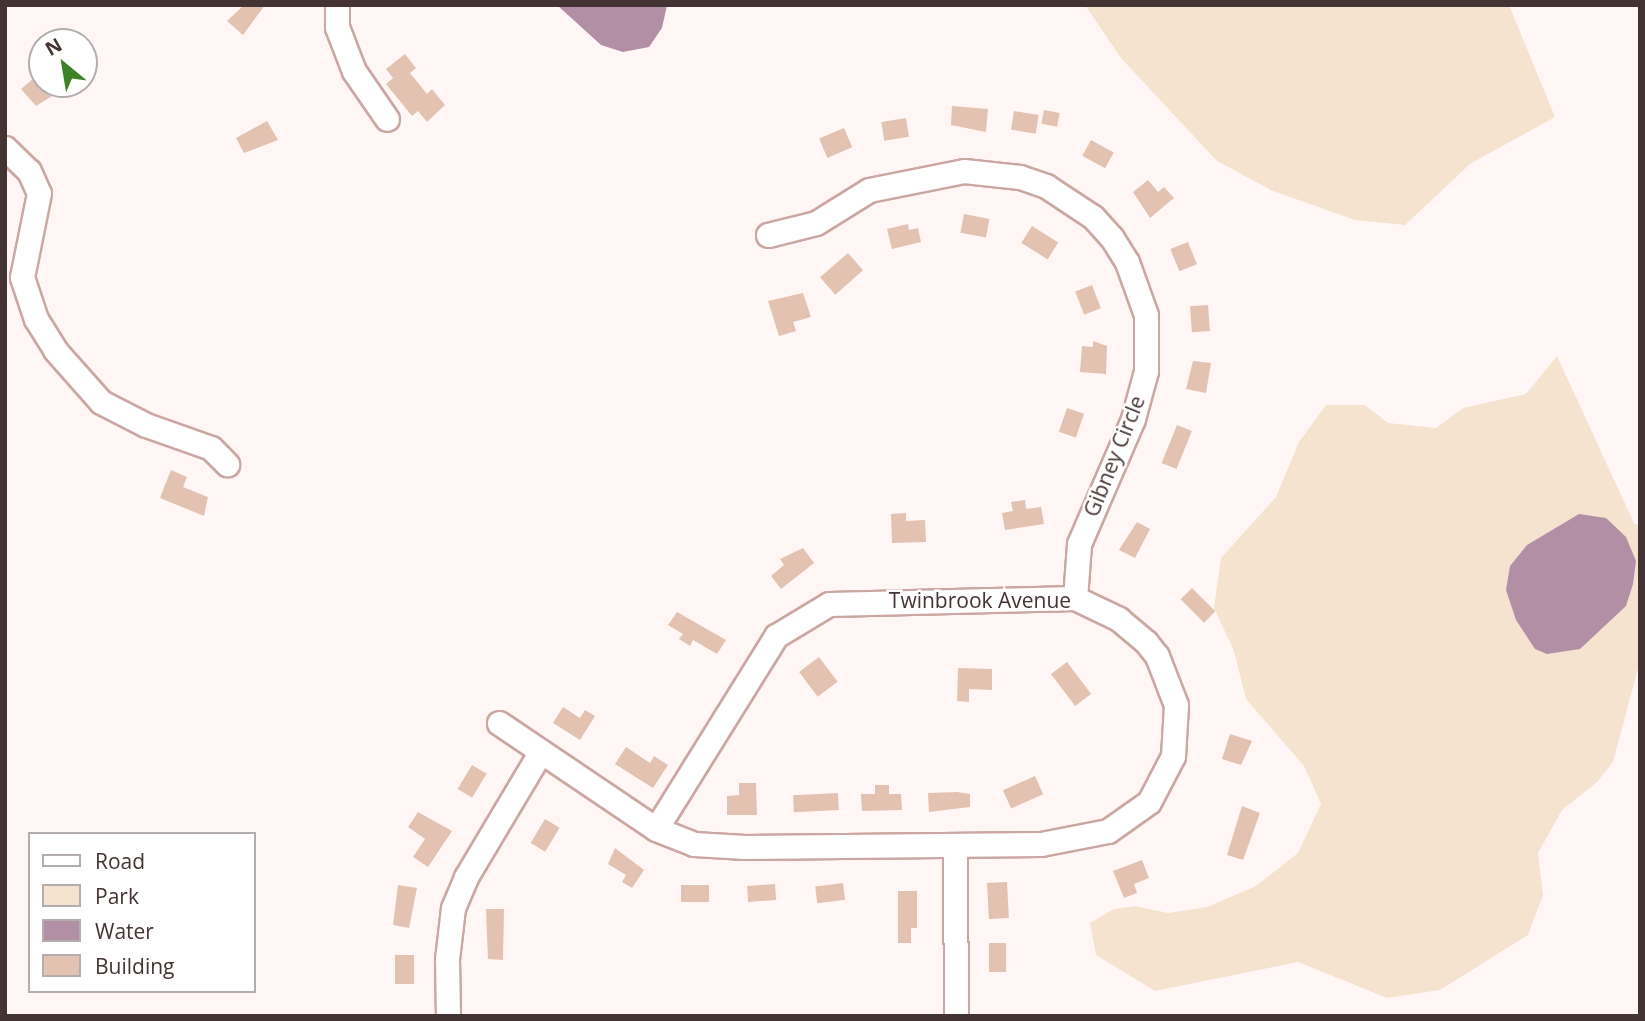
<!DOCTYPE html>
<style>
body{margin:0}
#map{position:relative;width:1645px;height:1021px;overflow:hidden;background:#fff6f5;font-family:"Open Sans",sans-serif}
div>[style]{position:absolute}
.green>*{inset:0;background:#f5e3cf}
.water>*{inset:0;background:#b38fa6}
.building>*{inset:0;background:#e3c2b1;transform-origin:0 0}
.roads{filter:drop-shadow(2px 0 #cca6a2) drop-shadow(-2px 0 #cca6a2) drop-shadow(0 2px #cca6a2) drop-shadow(0 -2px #cca6a2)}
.minor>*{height:23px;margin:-11.5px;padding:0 11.5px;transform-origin:11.5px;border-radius:11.5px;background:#fff}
span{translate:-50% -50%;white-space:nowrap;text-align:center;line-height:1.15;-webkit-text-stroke:5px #fff;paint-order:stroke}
.street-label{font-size:21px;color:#433332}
.frame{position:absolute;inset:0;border:7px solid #433332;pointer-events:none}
.legend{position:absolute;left:28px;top:832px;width:228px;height:161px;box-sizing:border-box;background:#fff;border:2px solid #b4adad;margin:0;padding:9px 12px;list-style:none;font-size:21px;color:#433332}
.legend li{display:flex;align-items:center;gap:14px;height:35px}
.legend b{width:35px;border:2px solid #b4adad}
.north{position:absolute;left:28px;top:28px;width:70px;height:70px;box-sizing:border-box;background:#fff;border:2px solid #b4adad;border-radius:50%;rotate:330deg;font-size:19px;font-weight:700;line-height:28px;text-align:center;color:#433332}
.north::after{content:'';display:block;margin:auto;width:24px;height:32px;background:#3c8327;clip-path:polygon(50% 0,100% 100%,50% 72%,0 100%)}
</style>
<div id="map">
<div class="green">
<i style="clip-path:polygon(1085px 5px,1509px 5px,1555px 117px,1470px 164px,1405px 225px,1355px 220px,1273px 191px,1217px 161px,1121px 58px)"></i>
<i style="clip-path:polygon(1557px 356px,1634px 523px,1640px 526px,1640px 661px,1613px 762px,1597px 782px,1562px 810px,1538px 853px,1543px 895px,1528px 935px,1440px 990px,1387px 998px,1298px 962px,1155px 991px,1096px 955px,1090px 923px,1114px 909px,1135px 906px,1168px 913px,1207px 907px,1256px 886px,1298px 853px,1321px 804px,1304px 766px,1246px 699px,1234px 651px,1214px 608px,1221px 558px,1276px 497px,1299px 442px,1326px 405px,1365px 405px,1388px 423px,1436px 428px,1463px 408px,1526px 394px)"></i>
</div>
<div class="water">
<i style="clip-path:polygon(557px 5px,667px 5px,662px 28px,649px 47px,623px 52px,601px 45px)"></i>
<i style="clip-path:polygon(1579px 514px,1606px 518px,1626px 537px,1636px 561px,1633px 584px,1626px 606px,1580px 649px,1547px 654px,1535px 649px,1516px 620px,1506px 590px,1510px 566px,1527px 545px)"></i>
</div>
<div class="building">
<i style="clip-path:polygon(244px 5px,265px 5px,243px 35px,227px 21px)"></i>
<i style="clip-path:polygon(405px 54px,416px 68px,410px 73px,427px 94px,432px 89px,445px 105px,427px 122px,418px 111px,412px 116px,386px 84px,393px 78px,386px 69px)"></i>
<i style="clip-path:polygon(42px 71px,42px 84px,59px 84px,57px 93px,36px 106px,21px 89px)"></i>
<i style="clip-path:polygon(952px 106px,988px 109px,986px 132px,951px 125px)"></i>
<i style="left:1044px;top:110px;width:16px;height:14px;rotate:11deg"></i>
<i style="left:1014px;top:111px;width:25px;height:19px;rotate:9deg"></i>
<i style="left:906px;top:118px;width:19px;height:25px;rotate:81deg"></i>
<i style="clip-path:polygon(267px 121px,278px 140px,244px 153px,236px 138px)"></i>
<i style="left:844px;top:128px;width:21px;height:27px;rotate:67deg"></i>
<i style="left:1091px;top:140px;width:26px;height:18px;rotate:29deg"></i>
<i style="clip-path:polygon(1148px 180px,1158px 192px,1164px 187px,1174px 198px,1150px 218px,1133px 192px)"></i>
<i style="left:964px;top:214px;width:26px;height:19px;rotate:11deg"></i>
<i style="clip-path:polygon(908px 224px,909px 230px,918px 228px,921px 242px,892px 249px,887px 229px)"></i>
<i style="left:1032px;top:226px;width:31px;height:20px;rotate:32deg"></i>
<i style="left:1188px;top:242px;width:24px;height:19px;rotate:68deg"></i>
<i style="left:848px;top:253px;width:23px;height:37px;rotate:49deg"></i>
<i style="left:1092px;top:285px;width:25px;height:18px;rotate:69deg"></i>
<i style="clip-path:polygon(803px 293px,811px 317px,793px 322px,796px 331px,779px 336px,768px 301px)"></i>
<i style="left:1208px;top:305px;width:26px;height:18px;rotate:86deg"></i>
<i style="clip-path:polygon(1093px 341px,1107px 346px,1106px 374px,1080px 372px,1082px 346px,1093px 347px)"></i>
<i style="clip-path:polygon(1193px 361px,1211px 363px,1206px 393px,1186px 389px)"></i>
<i style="left:1067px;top:408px;width:18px;height:25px;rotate:19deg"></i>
<i style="left:1177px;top:425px;width:16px;height:41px;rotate:22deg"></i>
<i style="clip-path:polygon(171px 470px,187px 477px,183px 487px,208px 497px,204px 516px,160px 498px)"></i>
<i style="clip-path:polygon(1025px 500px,1026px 509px,1041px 507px,1044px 524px,1005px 530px,1002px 513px,1013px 511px,1011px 502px)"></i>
<i style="clip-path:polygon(906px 513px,906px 521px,925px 520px,926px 542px,892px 543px,891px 514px)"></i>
<i style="clip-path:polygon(1137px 522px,1150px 529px,1135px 558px,1119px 550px)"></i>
<i style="clip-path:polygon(803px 548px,814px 563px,781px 589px,771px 576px,784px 565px,780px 559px)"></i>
<i style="left:1192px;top:588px;width:33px;height:16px;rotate:45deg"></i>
<i style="clip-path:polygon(677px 612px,726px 640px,717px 654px,693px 640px,690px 646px,679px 639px,683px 634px,668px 625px)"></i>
<i style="left:819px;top:657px;width:31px;height:25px;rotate:53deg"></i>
<i style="left:1067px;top:662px;width:40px;height:20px;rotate:53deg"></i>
<i style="clip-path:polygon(958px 668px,992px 669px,992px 690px,969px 689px,969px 702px,957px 701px)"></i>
<i style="clip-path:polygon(563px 707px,580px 718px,585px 710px,595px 716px,580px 740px,553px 723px)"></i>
<i style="clip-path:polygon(1230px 734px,1252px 741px,1241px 765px,1222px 759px)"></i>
<i style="clip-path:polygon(626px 747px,650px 763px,654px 756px,668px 765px,653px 788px,615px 764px)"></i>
<i style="left:472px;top:765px;width:17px;height:28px;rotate:31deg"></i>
<i style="left:1035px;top:776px;width:20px;height:35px;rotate:66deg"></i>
<i style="clip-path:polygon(739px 783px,756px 783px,757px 815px,727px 815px,727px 796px,739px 795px)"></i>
<i style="clip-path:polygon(875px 785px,889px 785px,889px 794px,901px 794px,902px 810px,862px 811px,861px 794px,875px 794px)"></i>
<i style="clip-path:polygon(957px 792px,970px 794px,970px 807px,929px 812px,928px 793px)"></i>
<i style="left:838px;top:793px;width:17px;height:45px;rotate:87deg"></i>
<i style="clip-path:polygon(1242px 806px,1260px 813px,1243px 860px,1227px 855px)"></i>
<i style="clip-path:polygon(418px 812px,452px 831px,428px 867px,413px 857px,425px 839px,408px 827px)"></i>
<i style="left:545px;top:819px;width:17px;height:28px;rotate:31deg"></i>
<i style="clip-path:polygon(615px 848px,644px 870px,632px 888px,622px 882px,626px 875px,608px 864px)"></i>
<i style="clip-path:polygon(1142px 860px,1149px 878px,1134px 884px,1137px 893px,1124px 898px,1113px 871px)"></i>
<i style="left:1007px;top:882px;width:36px;height:20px;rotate:87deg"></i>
<i style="left:843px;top:883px;width:17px;height:28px;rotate:83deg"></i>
<i style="left:775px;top:884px;width:16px;height:28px;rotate:86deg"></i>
<i style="clip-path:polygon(398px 885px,417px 888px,409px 928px,393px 925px)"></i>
<i style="left:681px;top:885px;width:28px;height:17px"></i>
<i style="clip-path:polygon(898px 891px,917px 891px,917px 928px,911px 928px,911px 943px,898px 943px)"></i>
<i style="clip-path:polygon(486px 909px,504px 909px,503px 960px,488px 959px)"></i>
<i style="left:989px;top:943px;width:17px;height:29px"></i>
<i style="left:395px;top:955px;width:19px;height:29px"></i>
</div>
<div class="roads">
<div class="minor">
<i style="left:337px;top:5px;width:22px;rotate:90deg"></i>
<i style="left:337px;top:27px;width:47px;rotate:68.9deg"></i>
<i style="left:354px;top:71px;width:58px;rotate:55.5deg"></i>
<i style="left:5px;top:148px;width:33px;rotate:44deg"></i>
<i style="left:29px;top:171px;width:24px;rotate:66deg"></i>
<i style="left:39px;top:193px;width:86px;rotate:101.4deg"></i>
<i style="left:22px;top:277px;width:44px;rotate:71.6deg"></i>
<i style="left:36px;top:319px;width:36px;rotate:58deg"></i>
<i style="left:55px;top:350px;width:69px;rotate:48.5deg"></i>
<i style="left:101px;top:402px;width:51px;rotate:27.1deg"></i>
<i style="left:146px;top:425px;width:69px;rotate:19.5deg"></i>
<i style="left:211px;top:448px;width:23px;rotate:45deg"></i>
<i style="left:768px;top:235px;width:49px;rotate:-14deg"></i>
<i style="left:816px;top:223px;width:62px;rotate:-31.9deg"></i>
<i style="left:869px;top:190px;width:97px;rotate:-11.3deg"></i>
<i style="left:964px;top:171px;width:56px;rotate:6.1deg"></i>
<i style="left:1020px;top:177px;width:28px;rotate:19deg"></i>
<i style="left:1046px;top:186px;width:56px;rotate:33.4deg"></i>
<i style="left:1093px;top:217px;width:28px;rotate:48deg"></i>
<i style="left:1112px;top:238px;width:28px;rotate:58deg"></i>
<i style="left:1127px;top:262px;width:56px;rotate:70.3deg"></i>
<i style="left:1146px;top:315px;width:56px;rotate:90deg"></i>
<i style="left:1146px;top:371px;width:50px;rotate:105.2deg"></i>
<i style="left:1133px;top:419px;width:136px;rotate:113.4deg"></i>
<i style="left:1079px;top:544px;width:54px;rotate:94.2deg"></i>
<i style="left:499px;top:723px;width:189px;rotate:34deg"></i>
<i style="left:656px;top:829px;width:41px;rotate:21.5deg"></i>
<i style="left:694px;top:844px;width:51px;rotate:3.4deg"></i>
<i style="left:745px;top:847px;width:296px;rotate:-0.6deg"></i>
<i style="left:1041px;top:844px;width:68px;rotate:-11deg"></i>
<i style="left:1108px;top:831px;width:50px;rotate:-35.3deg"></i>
<i style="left:1149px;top:802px;width:52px;rotate:-62.4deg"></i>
<i style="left:1173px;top:756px;width:51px;rotate:-86.6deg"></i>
<i style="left:1176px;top:705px;width:53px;rotate:-111.2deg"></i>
<i style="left:1157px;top:656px;width:18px;rotate:-128deg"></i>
<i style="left:1146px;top:642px;width:35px;rotate:-140deg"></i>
<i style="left:1119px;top:619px;width:49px;rotate:-154.5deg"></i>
<i style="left:1075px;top:598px;width:246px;rotate:178.6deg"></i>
<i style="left:829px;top:604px;width:62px;rotate:148.9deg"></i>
<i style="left:776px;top:636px;width:227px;rotate:121.9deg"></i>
<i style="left:955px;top:845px;width:171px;rotate:89.7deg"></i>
<i style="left:448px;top:1016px;width:57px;rotate:-91deg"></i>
<i style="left:447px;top:959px;width:51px;rotate:-83.3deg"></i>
<i style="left:453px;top:908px;width:34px;rotate:-67deg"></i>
<i style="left:466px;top:877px;width:144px;rotate:-59.2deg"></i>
</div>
</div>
<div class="street-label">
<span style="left:1114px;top:456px;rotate:-68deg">Gibney Circle</span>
<span style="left:980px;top:600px">Twinbrook Avenue</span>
</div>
<div class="frame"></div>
<ul class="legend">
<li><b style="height:9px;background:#fff"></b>Road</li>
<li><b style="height:19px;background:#f5e3cf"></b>Park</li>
<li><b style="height:19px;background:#b38fa6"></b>Water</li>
<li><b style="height:19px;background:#e3c2b1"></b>Building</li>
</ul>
<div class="north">N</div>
</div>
